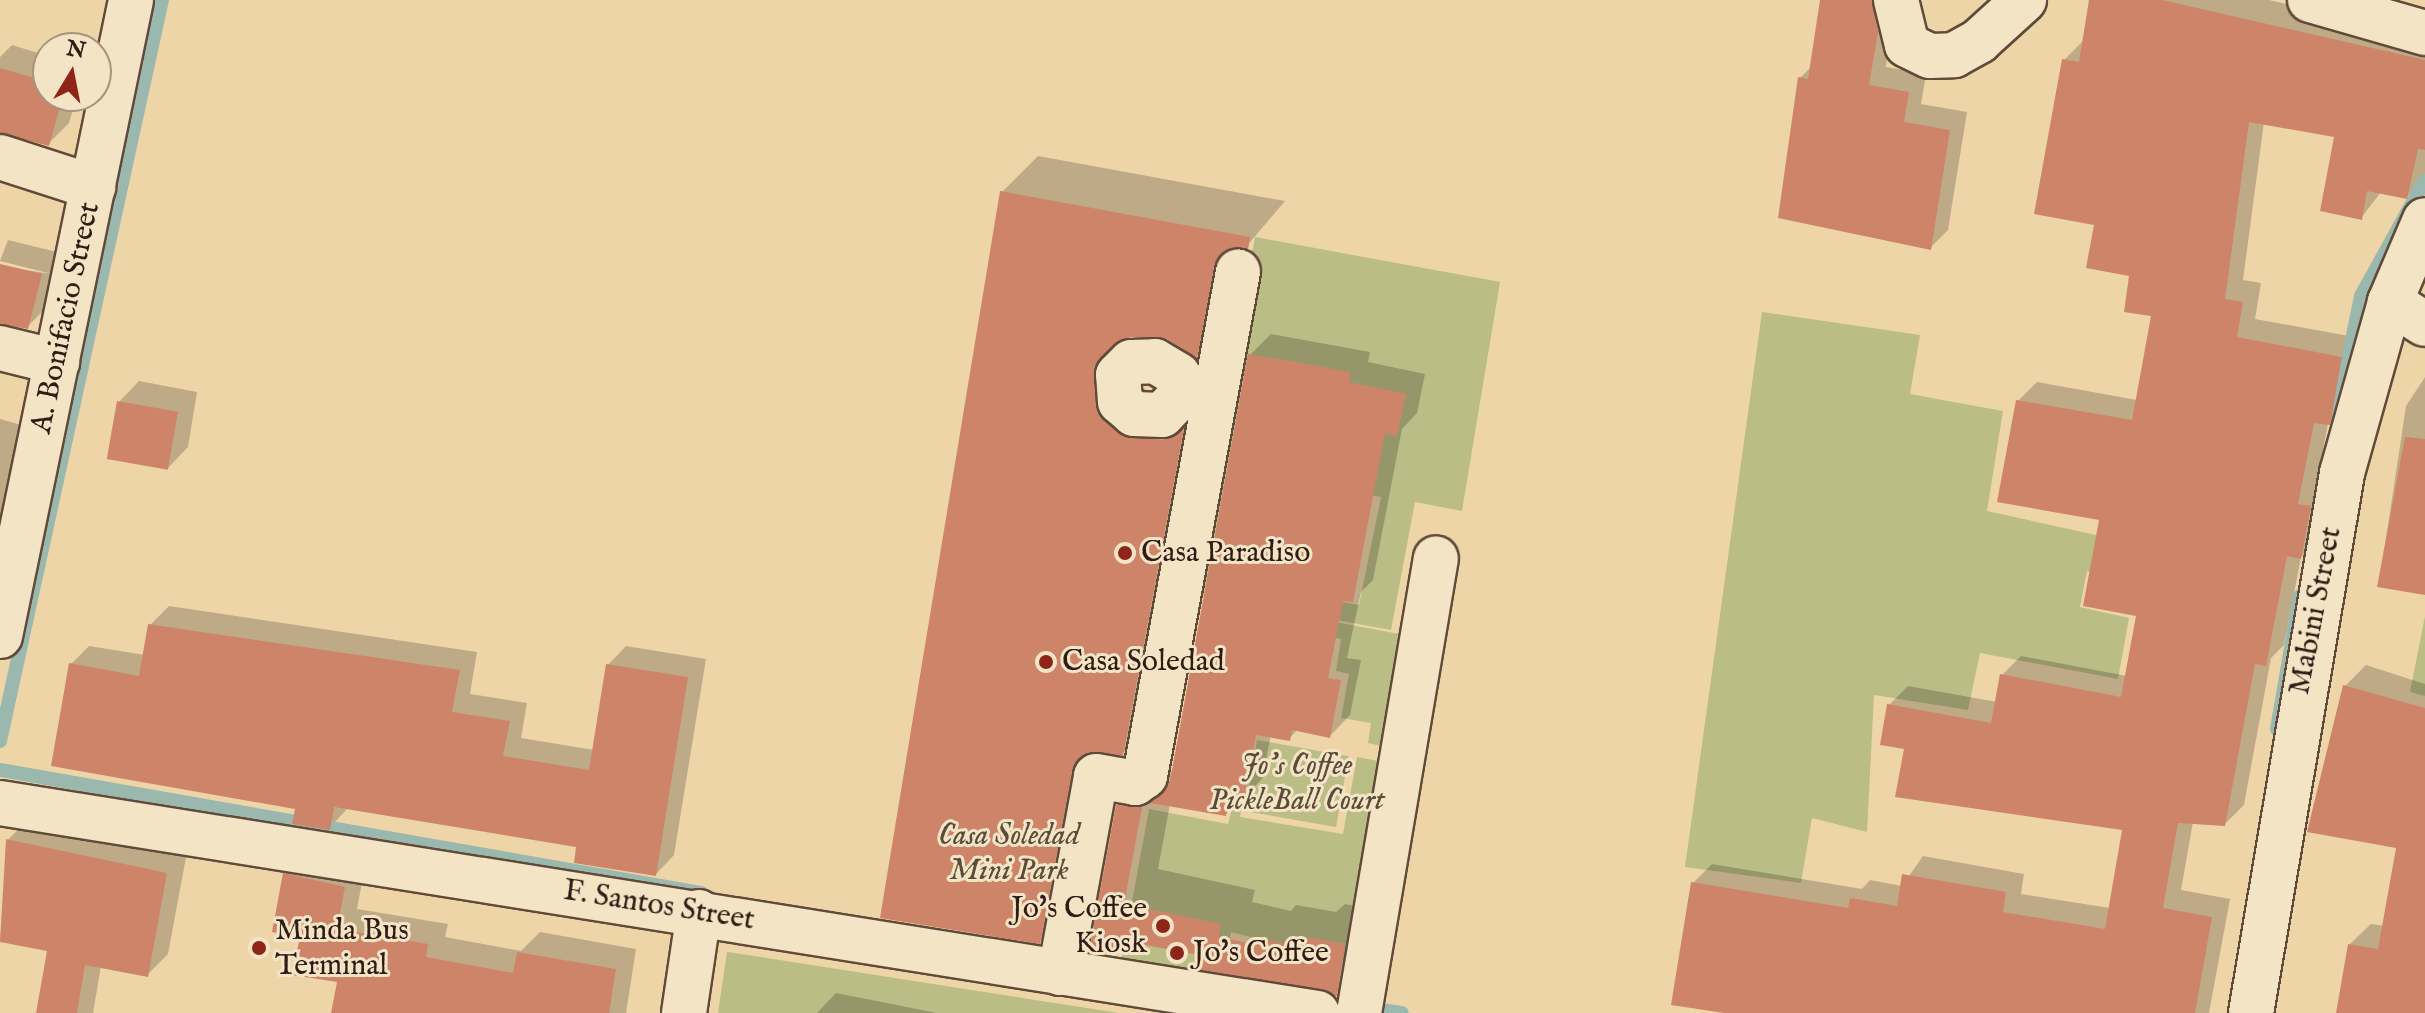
<!DOCTYPE html>
<style>
body{margin:0}
#map{position:relative;width:2425px;height:1013px;overflow:hidden;background:#eed5a8;font-family:"IM FELL English",serif}
div>[style]{position:absolute}
.green>*{inset:0;background:#bbbd86;transform-origin:0 0}
.shadow>*{inset:0;background:#0003}
.stream>*{height:14px;margin:-7px;padding:0 7px;transform-origin:7px;border-radius:7px;background:#9ab8ae}
.building>*{inset:0;background:#ce8469;transform-origin:0 0}
.roads{filter:drop-shadow(2px 0 #604a3a) drop-shadow(-2px 0 #604a3a) drop-shadow(0 2px #604a3a) drop-shadow(0 -2px #604a3a)}
.minor>*{height:44px;margin:-22px;padding:0 22px;transform-origin:22px;border-radius:22px;background:#f4e4c6}
.dots>*{width:22px;height:22px;translate:-50% -50%;box-sizing:border-box;border:4px solid #f4e4c6;border-radius:50%}
span{translate:-50% -50%;white-space:nowrap;text-align:center;line-height:1.15;-webkit-text-stroke:6px #f4e4c6;paint-order:stroke}
.street-label{font-size:30px;color:#301c15}
.poi-label{font-size:30px;color:#301c15}
.left{translate:0 -50%;text-align:left}
.right{translate:-100% -50%;text-align:right}
.park-label{font-size:30px;color:#5a4c37;font-style:italic}
.north{position:absolute;left:32px;top:32px;width:80px;height:80px;box-sizing:border-box;background:#f4e4c6;border:2px solid #a6947f;border-radius:50%;rotate:10deg;font-size:22px;font-weight:700;line-height:32px;text-align:center;color:#301c15}
.north::after{content:'';display:block;margin:auto;width:28px;height:36px;background:#8f2418;clip-path:polygon(50% 0,100% 100%,50% 72%,0 100%)}
</style>
<div id="map">
<div class="green">
<i style="clip-path:polygon(1255px 237px,1500px 282px,1462px 511px,1415px 502px,1391px 630px,1187px 593px,1213px 465px,1259px 474px,1293px 593px,1359px 605px,1381px 497px,1214px 463px)"></i>
<i style="clip-path:polygon(1762px 312px,1920px 335px,1910px 394px,2003px 411px,1987px 511px,2137px 544px,2132px 582px,2087px 571px,2080px 607px,2129px 618px,2118px 679px,1980px 653px,1968px 710px,1874px 695px,1867px 832px,1812px 818px,1801px 883px,1685px 867px)"></i>
<i style="clip-path:polygon(2425px 616px,2425px 696px,2410px 692px)"></i>
<i style="clip-path:polygon(1325px 620px,1415px 637px,1395px 749px,1368px 743px,1371px 723px,1341px 718px,1349px 674px,1336px 671px,1341px 639px,1323px 635px)"></i>
<i style="left:1257px;top:740px;width:93px;height:72px;rotate:10deg"></i>
<i style="clip-path:polygon(1357px 757px,1389px 763px,1355px 964px,1231px 932px,1221px 980px,1121px 962px,1149px 809px,1228px 824px,1232px 808px,1241px 810px,1240px 817px,1343px 834px)"></i>
<i style="clip-path:polygon(727px 952px,728px 952px,1119px 1013px,718px 1013px)"></i>
</div>
<div class="shadow">
<i style="clip-path:polygon(1826px 0,1893px 0,1886px 67px,1926px 74px,1921px 104px,1967px 112px,1948px 230px,1930px 248px,1800px 78px,1813px 65px)"></i>
<i style="clip-path:polygon(2092px 0,2269px 0,2425px 36px,2425px 179px,2407px 197px,2381px 192px,2361px 218px,2336px 135px,2264px 122px,2243px 280px,2261px 283px,2255px 319px,2360px 338px,2348px 404px,2328px 424px,2316px 485px,2328px 487px,2320px 538px,2301px 557px,2284px 645px,2271px 658px,2244px 805px,2225px 824px,2193px 822px,2181px 890px,2230px 899px,2209px 1013px,1737px 1013px,1693px 883px,1712px 864px,1862px 889px,1870px 880px,1902px 886px,1923px 856px,2024px 874px,2021px 894px,2110px 908px,2124px 829px,1907px 747px,1889px 705px,1908px 686px,1997px 702px,2002px 675px,2021px 656px,2127px 676px,2138px 615px,2101px 519px,2018px 401px,2037px 382px,2137px 400px,2154px 314px,2096px 223px,2064px 60px,2083px 41px)"></i>
<i style="clip-path:polygon(12px 45px,48px 56px,48px 96px,77px 96px,69px 123px,48px 144px,0 133px,0 57px)"></i>
<i style="clip-path:polygon(1038px 156px,1285px 201px,1245px 248px,1232px 321px,1196px 356px,1168px 337px,1130px 335px,1133px 377px,1154px 398px,1199px 405px,1158px 718px,1123px 753px,1103px 752px,1075px 906px,1039px 941px,1002px 192px)"></i>
<i style="clip-path:polygon(8px 240px,61px 253px,48px 306px,27px 327px,0 324px,0 266px,52px 274px,0 261px)"></i>
<i style="clip-path:polygon(1271px 334px,1370px 352px,1368px 362px,1425px 374px,1417px 413px,1402px 429px,1373px 580px,1361px 592px,1347px 658px,1361px 660px,1350px 715px,1330px 736px,1298px 729px,1289px 739px,1271px 735px,1262px 779px,1226px 814px,1170px 804px,1158px 869px,1255px 890px,1252px 902px,1291px 911px,1296px 905px,1336px 912px,1345px 904px,1379px 910px,1371px 959px,1336px 993px,1202px 953px,1127px 940px,1113px 953px,1118px 806px,1153px 771px,1173px 772px,1250px 355px)"></i>
<i style="clip-path:polygon(2425px 377px,2425px 593px,2379px 585px,2406px 406px)"></i>
<i style="clip-path:polygon(139px 381px,197px 392px,188px 447px,168px 468px,119px 402px)"></i>
<i style="clip-path:polygon(0 419px,21px 425px,0 516px)"></i>
<i style="clip-path:polygon(169px 606px,477px 652px,470px 694px,527px 703px,521px 738px,594px 750px,608px 665px,626px 646px,706px 659px,674px 855px,656px 874px,579px 845px,348px 808px,329px 828px,71px 664px,89px 646px,145px 655px,150px 625px)"></i>
<i style="clip-path:polygon(2366px 665px,2425px 684px,2425px 1013px,2338px 1013px,2350px 944px,2371px 924px,2385px 926px,2399px 846px,2345px 686px)"></i>
<i style="clip-path:polygon(28px 819px,187px 852px,168px 954px,148px 974px,101px 966px,93px 1013px,38px 1013px,50px 950px,0 940px,8px 840px)"></i>
<i style="clip-path:polygon(305px 854px,365px 867px,357px 909px,448px 924px,445px 937px,521px 951px,540px 932px,636px 949px,626px 1013px,333px 1013px,339px 981px,302px 935px,285px 874px)"></i>
<i style="clip-path:polygon(836px 993px,937px 1013px,817px 1013px)"></i>
</div>
<div class="stream">
<i style="left:2336px;top:417px;width:124px;rotate:-78.3deg"></i>
<i style="left:2361px;top:296px;width:132px;rotate:-61.1deg"></i>
<i style="left:2277px;top:729px;width:135px;rotate:-80.2deg"></i>
<i style="left:0;top:741px;width:759px;rotate:-77.67deg"></i>
<i style="left:0;top:770px;width:712px;rotate:9.95deg"></i>
<i style="left:1373px;top:1009px;width:29px;rotate:8deg"></i>
</div>
<div class="building">
<i style="clip-path:polygon(1820px 0,1872px 0,1878px 32px,1869px 85px,1909px 92px,1904px 122px,1950px 130px,1931px 250px,1778px 218px,1798px 77px,1808px 79px)"></i>
<i style="clip-path:polygon(2089px 0,2162px 0,2425px 60px,2425px 150px,2418px 149px,2407px 199px,2367px 191px,2362px 220px,2320px 211px,2334px 137px,2249px 122px,2225px 299px,2243px 302px,2237px 337px,2342px 357px,2330px 425px,2314px 423px,2298px 504px,2311px 506px,2301px 559px,2287px 556px,2266px 666px,2255px 664px,2225px 826px,2178px 823px,2163px 908px,2212px 917px,2195px 1013px,1724px 1013px,1671px 1005px,1691px 882px,1848px 908px,1850px 898px,1897px 906px,1902px 874px,2006px 892px,2003px 912px,2105px 929px,2122px 830px,1895px 797px,1904px 749px,1880px 745px,1887px 704px,1991px 723px,2000px 674px,2121px 697px,2136px 616px,2083px 606px,2099px 520px,1997px 502px,2016px 400px,2132px 420px,2151px 316px,2124px 312px,2129px 276px,2086px 268px,2094px 225px,2034px 214px,2062px 59px,2079px 62px)"></i>
<i style="clip-path:polygon(0 68px,48px 82px,48px 96px,63px 96px,49px 146px,0 133px)"></i>
<i style="clip-path:polygon(1000px 191px,1250px 237px,1248px 250px,1229px 249px,1214px 267px,1197px 359px,1167px 339px,1130px 337px,1094px 367px,1097px 413px,1118px 433px,1162px 440px,1184px 428px,1123px 756px,1088px 752px,1072px 771px,1040px 944px,880px 918px)"></i>
<i style="clip-path:polygon(0 264px,42px 274px,28px 329px,0 324px)"></i>
<i style="clip-path:polygon(1248px 354px,1351px 372px,1349px 382px,1406px 394px,1397px 436px,1385px 433px,1353px 602px,1343px 601px,1328px 678px,1341px 680px,1330px 738px,1292px 730px,1290px 741px,1256px 735px,1243px 802px,1229px 800px,1226px 816px,1150px 803px,1170px 781px)"></i>
<i style="left:117px;top:401px;width:62px;height:59px;rotate:10deg"></i>
<i style="clip-path:polygon(2405px 437px,2425px 439px,2425px 595px,2377px 587px)"></i>
<i style="clip-path:polygon(148px 624px,460px 670px,452px 712px,510px 721px,503px 756px,589px 770px,606px 664px,688px 677px,656px 876px,574px 863px,576px 847px,334px 807px,330px 830px,292px 824px,295px 809px,51px 766px,69px 663px,139px 676px)"></i>
<i style="clip-path:polygon(2343px 685px,2425px 708px,2425px 1013px,2336px 1013px,2348px 944px,2378px 949px,2396px 848px,2307px 832px)"></i>
<i style="clip-path:polygon(1116px 805px,1142px 807px,1124px 904px,1221px 924px,1219px 937px,1258px 945px,1260px 939px,1306px 947px,1308px 937px,1345px 944px,1337px 996px,1197px 969px,1200px 955px,1117px 940px,1114px 955px,1089px 951px)"></i>
<i style="clip-path:polygon(6px 839px,167px 873px,148px 977px,85px 965px,77px 1013px,36px 1013px,47px 951px,0 942px)"></i>
<i style="clip-path:polygon(283px 873px,345px 887px,337px 929px,428px 944px,426px 957px,513px 973px,517px 952px,616px 969px,609px 1013px,331px 1013px,337px 982px,292px 975px,300px 937px,272px 932px)"></i>
</div>
<div class="roads">
<div class="minor">
<i style="left:1896px;top:0;width:46px;rotate:76.3deg"></i>
<i style="left:1907px;top:45px;width:25px;rotate:26deg"></i>
<i style="left:1930px;top:56px;width:24px;rotate:-2deg"></i>
<i style="left:1954px;top:55px;width:29px;rotate:-29deg"></i>
<i style="left:1979px;top:41px;width:61px;rotate:-42.3deg"></i>
<i style="left:2310px;top:0;width:120px;rotate:16deg"></i>
<i style="left:0;top:157px;width:98px;rotate:17.9deg"></i>
<i style="left:2390px;top:302px;width:41px;rotate:32.2deg"></i>
<i style="left:0;top:348px;width:59px;rotate:13.8deg"></i>
<i style="left:1180px;top:396px;width:26px;rotate:133deg"></i>
<i style="left:1162px;top:415px;width:28px;rotate:-178deg"></i>
<i style="left:1134px;top:414px;width:18px;rotate:-139deg"></i>
<i style="left:1120px;top:402px;width:27px;rotate:-94deg"></i>
<i style="left:1118px;top:375px;width:18px;rotate:-45deg"></i>
<i style="left:1131px;top:362px;width:24px;rotate:-2deg"></i>
<i style="left:1155px;top:361px;width:27px;rotate:31deg"></i>
<i style="left:1178px;top:375px;width:21px;rotate:85deg"></i>
<i style="left:1180px;top:396px;width:34px;rotate:10deg"></i>
<i style="left:0;top:636px;width:649px;rotate:-78.36deg"></i>
<i style="left:0;top:803px;width:1334px;rotate:9.06deg"></i>
<i style="left:1060px;top:973px;width:200px;rotate:-79.6deg"></i>
<i style="left:1096px;top:776px;width:40px;rotate:10deg"></i>
<i style="left:1135px;top:783px;width:12px;rotate:-35deg"></i>
<i style="left:1145px;top:776px;width:513px;rotate:-79.55deg"></i>
<i style="left:684px;top:1013px;width:102px;rotate:-81.6deg"></i>
<i style="left:1359px;top:1013px;width:461px;rotate:-80.4deg"></i>
<i style="left:2251px;top:1013px;width:548px;rotate:-80.43deg"></i>
<i style="left:2342px;top:473px;width:178px;rotate:-74.3deg"></i>
<i style="left:2390px;top:302px;width:89px;rotate:-66.9deg"></i>
</div>
</div>
<div class="dots">
<i style="left:1125px;top:553px;background:#8f2418"></i>
<i style="left:1046px;top:662px;background:#8f2418"></i>
<i style="left:1163px;top:926px;background:#8f2418"></i>
<i style="left:259px;top:948px;background:#8f2418"></i>
<i style="left:1177px;top:953px;background:#8f2418"></i>
</div>
<div class="street-label">
<span style="left:66px;top:318px;rotate:-78deg">A. Bonifacio Street</span>
<span style="left:2316px;top:611px;rotate:-79deg">Mabini Street</span>
<span style="left:659px;top:906px;rotate:9deg">F. Santos Street</span>
</div>
<div class="poi-label">
<span class="left" style="left:1141px;top:553px">Casa Paradiso</span>
<span class="left" style="left:1062px;top:662px">Casa Soledad</span>
<span class="right" style="left:1147px;top:926px">Jo's Coffee<br>Kiosk</span>
<span class="left" style="left:275px;top:948px">Minda Bus<br>Terminal</span>
<span class="left" style="left:1193px;top:953px">Jo's Coffee</span>
</div>
<div class="park-label">
<span style="left:1297px;top:783px">Jo's Coffee<br>PickleBall Court</span>
<span style="left:1009px;top:853px">Casa Soledad<br>Mini Park</span>
</div>
<div class="north">N</div>
</div>
